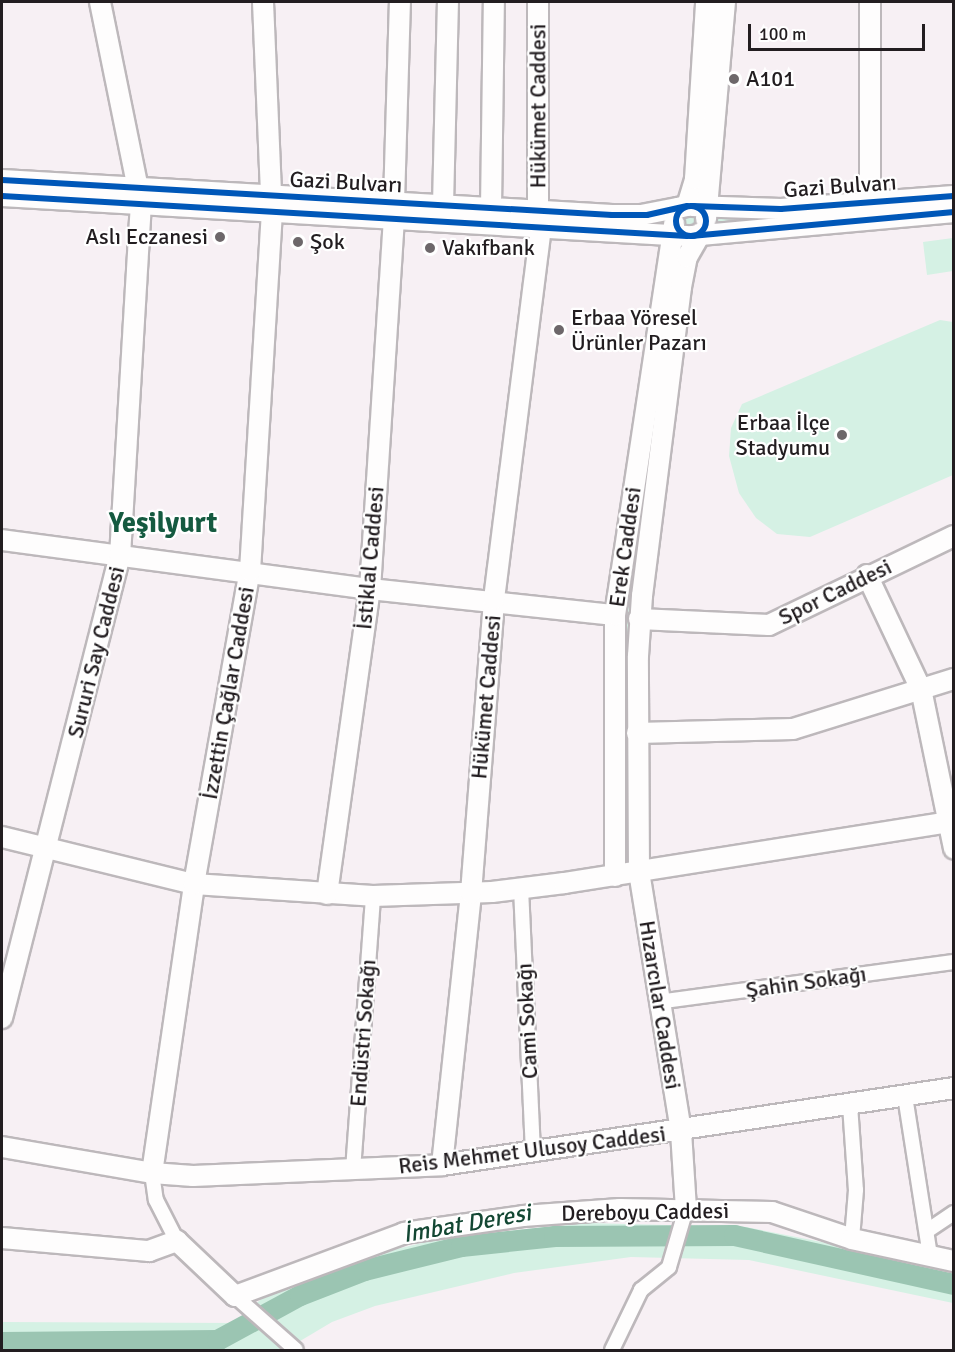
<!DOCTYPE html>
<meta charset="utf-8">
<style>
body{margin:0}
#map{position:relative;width:955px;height:1352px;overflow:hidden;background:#f7f0f4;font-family:Signika,sans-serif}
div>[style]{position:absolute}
.green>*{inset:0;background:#d5f1e4}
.round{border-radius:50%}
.river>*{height:21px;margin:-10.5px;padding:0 10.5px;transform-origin:10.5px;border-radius:10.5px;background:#9bc5b2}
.roads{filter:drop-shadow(2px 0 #bdb8bb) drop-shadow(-2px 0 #bdb8bb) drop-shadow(0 2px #bdb8bb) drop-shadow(0 -2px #bdb8bb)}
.street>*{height:14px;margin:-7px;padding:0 7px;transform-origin:7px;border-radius:7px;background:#fefdfd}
.secondary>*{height:20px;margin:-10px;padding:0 10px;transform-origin:10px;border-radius:10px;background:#fefdfd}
.cycleway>*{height:6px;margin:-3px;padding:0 3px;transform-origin:3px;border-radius:3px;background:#0057b8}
.cycleway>.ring{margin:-3px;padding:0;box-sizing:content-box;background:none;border:6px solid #0057b8;border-radius:50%}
.dots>*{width:16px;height:16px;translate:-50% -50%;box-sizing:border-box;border:3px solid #fff;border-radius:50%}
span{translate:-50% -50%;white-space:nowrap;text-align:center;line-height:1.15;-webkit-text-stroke:4.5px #fff;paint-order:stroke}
.poi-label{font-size:22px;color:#221d20}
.left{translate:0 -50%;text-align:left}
.right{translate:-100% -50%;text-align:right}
.street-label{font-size:22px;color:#221d20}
.water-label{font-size:24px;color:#134733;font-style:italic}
.district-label{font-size:28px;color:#155a40;font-weight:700}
.frame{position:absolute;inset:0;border:3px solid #221d20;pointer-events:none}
.scale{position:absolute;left:748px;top:24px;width:177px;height:27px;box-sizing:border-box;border:3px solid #221d20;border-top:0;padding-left:8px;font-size:18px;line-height:21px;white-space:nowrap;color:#221d20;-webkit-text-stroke:4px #fff;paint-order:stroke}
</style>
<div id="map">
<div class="green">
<i style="clip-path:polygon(851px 212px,715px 226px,715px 214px)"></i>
<i class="round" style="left:683px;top:213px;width:16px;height:16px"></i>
<i style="clip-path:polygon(953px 238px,953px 271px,927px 275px,923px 242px)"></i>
<i style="clip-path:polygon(677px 245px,686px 246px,630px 632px,629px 859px,622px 859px,625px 612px)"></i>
<i style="clip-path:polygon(940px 320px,953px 322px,953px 475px,810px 537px,777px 534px,756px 518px,739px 493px,729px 456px,731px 428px,742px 404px)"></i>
<i style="clip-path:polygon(587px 1223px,746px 1227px,953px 1268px,953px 1303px,749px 1260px,631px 1257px,514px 1273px,375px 1306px,332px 1322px,285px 1350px,2px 1350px,2px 1322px,239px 1323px,244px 1313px,269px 1293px,380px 1253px,447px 1237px)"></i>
</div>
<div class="river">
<i style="left:2px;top:1342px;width:215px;rotate:-0.5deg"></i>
<i style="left:217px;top:1340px;width:94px;rotate:-28.5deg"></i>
<i style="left:300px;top:1295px;width:69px;rotate:-21.3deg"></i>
<i style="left:364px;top:1270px;width:100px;rotate:-13.9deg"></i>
<i style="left:461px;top:1246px;width:94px;rotate:-6.1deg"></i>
<i style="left:554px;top:1236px;width:180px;rotate:-0.3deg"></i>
<i style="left:734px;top:1235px;width:225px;rotate:12.6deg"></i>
</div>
<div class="roads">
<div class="street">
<i style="left:521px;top:888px;width:266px;rotate:87.4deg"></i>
<i style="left:658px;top:1002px;width:299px;rotate:-7.7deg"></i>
<i style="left:905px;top:1096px;width:162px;rotate:81.1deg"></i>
<i style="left:850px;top:1105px;width:85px;rotate:86deg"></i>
<i style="left:856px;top:1190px;width:49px;rotate:94.7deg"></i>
<i style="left:353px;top:1170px;width:275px;rotate:-85.8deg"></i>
<i style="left:152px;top:1173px;width:27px;rotate:82deg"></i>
<i style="left:156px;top:1200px;width:46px;rotate:62.9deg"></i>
<i style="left:927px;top:1231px;width:32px;rotate:-34deg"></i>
<i style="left:235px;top:1296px;width:81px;rotate:41.5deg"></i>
<i style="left:612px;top:1350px;width:67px;rotate:-64.2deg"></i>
<i style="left:641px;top:1290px;width:36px;rotate:-39deg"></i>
<i style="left:669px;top:1267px;width:60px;rotate:-73.7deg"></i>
</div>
<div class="secondary">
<i style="left:100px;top:2px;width:191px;rotate:78.5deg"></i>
<i style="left:263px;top:2px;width:194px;rotate:87.6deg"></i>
<i style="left:870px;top:2px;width:201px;rotate:90deg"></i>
<i style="left:2px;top:180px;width:611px;rotate:3.28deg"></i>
<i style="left:612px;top:215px;width:29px"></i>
<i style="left:641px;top:215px;width:38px;rotate:-11deg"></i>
<i style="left:678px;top:208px;width:9px;rotate:-13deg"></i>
<i style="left:687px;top:206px;width:28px;rotate:-73deg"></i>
<i style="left:695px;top:179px;width:177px;rotate:-86.4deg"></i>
<i style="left:2px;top:196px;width:686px;rotate:3.34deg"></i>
<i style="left:394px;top:202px;width:200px;rotate:-88.3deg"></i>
<i style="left:443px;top:205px;width:203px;rotate:-88.6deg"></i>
<i style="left:692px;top:206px;width:89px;rotate:1.9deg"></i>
<i style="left:781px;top:209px;width:173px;rotate:-4.3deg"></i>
<i style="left:491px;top:208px;width:206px;rotate:-89.2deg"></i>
<i style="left:538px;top:211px;width:209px;rotate:-90deg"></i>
<i style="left:706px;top:219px;width:218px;rotate:-85deg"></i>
<i style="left:691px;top:236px;width:264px;rotate:-5.2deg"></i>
<i style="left:2px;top:540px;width:371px;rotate:7.6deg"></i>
<i style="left:370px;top:589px;width:246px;rotate:6.1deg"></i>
<i style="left:867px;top:575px;width:126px;rotate:64.7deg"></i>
<i style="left:921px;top:689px;width:163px;rotate:78.3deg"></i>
<i style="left:639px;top:619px;width:130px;rotate:2.6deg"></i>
<i style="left:769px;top:625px;width:205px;rotate:-25.7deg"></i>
<i style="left:637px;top:733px;width:156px;rotate:-1.5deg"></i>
<i style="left:793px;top:729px;width:169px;rotate:-17.3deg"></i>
<i style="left:2px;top:837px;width:198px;rotate:13.8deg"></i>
<i style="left:194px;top:884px;width:179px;rotate:3.8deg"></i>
<i style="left:373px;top:896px;width:119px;rotate:-1.9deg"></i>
<i style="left:492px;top:892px;width:73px;rotate:-7.1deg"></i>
<i style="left:564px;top:883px;width:395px;rotate:-9deg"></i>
<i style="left:615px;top:876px;width:261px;rotate:-90deg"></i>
<i style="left:615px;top:615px;width:396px;rotate:-81.4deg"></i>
<i style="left:327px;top:894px;width:308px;rotate:-82deg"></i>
<i style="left:370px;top:589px;width:371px;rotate:-86.3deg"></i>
<i style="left:2px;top:1018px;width:477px;rotate:-75.7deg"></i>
<i style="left:120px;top:556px;width:351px;rotate:-86.6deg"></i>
<i style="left:2px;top:1147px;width:152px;rotate:9.8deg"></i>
<i style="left:152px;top:1173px;width:41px;rotate:4.2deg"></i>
<i style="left:193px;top:1176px;width:249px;rotate:-2.5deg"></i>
<i style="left:442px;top:1165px;width:518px;rotate:-8.55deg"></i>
<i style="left:442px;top:1165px;width:274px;rotate:-83.9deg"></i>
<i style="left:471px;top:893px;width:295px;rotate:-85.5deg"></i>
<i style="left:494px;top:599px;width:373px;rotate:-82.8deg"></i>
<i style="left:152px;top:1173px;width:292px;rotate:-81.7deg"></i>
<i style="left:194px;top:884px;width:318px;rotate:-79.9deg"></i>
<i style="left:250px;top:571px;width:362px;rotate:-86.5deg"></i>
<i style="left:686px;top:1209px;width:78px;rotate:-93.7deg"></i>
<i style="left:681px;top:1131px;width:261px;rotate:-99.2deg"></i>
<i style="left:639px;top:873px;width:217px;rotate:-90.3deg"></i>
<i style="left:638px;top:656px;width:60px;rotate:-86.2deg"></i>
<i style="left:642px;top:596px;width:311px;rotate:-82.8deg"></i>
<i style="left:681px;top:287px;width:31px;rotate:-79deg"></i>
<i style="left:687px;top:257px;width:28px;rotate:-60deg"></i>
<i style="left:2px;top:1238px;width:148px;rotate:5.1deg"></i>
<i style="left:149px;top:1251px;width:30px;rotate:-20deg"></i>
<i style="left:177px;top:1241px;width:80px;rotate:43.5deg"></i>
<i style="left:235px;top:1296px;width:180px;rotate:-20.4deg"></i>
<i style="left:404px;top:1233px;width:120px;rotate:-8.1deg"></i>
<i style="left:523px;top:1216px;width:97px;rotate:-4.1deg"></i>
<i style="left:620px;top:1209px;width:152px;rotate:1.1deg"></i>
<i style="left:772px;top:1212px;width:84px;rotate:18.6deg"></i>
<i style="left:852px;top:1239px;width:104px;rotate:12.2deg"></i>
</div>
</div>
<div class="cycleway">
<i style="left:2px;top:180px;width:611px;rotate:3.28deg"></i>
<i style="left:612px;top:215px;width:35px"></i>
<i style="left:647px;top:215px;width:41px;rotate:-12.7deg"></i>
<i style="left:2px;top:196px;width:686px;rotate:3.34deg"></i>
<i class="ring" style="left:676px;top:206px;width:24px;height:24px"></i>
<i style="left:692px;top:206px;width:89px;rotate:1.9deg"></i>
<i style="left:781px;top:209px;width:173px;rotate:-4.3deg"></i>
<i style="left:691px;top:236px;width:264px;rotate:-5.2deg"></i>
</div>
<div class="dots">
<i style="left:734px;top:79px;background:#6d676a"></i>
<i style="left:220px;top:237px;background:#6d676a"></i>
<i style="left:298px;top:242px;background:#6d676a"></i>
<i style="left:430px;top:248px;background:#6d676a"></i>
<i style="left:559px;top:330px;background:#6d676a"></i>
<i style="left:842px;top:435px;background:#6d676a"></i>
</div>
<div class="poi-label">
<span class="left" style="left:746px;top:79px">A101</span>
<span class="right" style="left:208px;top:237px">Aslı Eczanesi</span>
<span class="left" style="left:310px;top:242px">Şok</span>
<span class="left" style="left:442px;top:248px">Vakıfbank</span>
<span class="left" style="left:571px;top:330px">Erbaa Yöresel<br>Ürünler Pazarı</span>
<span class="right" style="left:830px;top:435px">Erbaa İlçe<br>Stadyumu</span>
</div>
<div class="street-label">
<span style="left:538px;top:106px;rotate:-90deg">Hükümet Caddesi</span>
<span style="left:346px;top:182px;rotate:3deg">Gazi Bulvarı</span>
<span style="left:840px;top:186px;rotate:-4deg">Gazi Bulvarı</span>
<span style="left:625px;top:547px;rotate:-82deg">Erek Caddesi</span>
<span style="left:370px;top:558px;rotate:-85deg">İstiklal Caddesi</span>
<span style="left:835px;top:592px;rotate:-26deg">Spor Caddesi</span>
<span style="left:96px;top:652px;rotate:-76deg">Sururi Say Caddesi</span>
<span style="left:228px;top:693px;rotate:-80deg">İzzettin Çağlar Caddesi</span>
<span style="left:486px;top:697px;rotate:-85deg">Hükümet Caddesi</span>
<span style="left:806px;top:982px;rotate:-8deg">Şahin Sokağı</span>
<span style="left:660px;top:1005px;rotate:81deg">Hızarcılar Caddesi</span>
<span style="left:527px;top:1021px;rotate:-93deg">Cami Sokağı</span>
<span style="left:363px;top:1033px;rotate:-86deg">Endüstri Sokağı</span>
<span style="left:532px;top:1150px;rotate:-7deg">Reis Mehmet Ulusoy Caddesi</span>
<span style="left:645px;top:1212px;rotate:-1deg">Dereboyu Caddesi</span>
</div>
<div class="water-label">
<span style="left:467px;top:1224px;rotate:-10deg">İmbat Deresi</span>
</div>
<div class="district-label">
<span style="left:163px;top:523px">Yeşilyurt</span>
</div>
<div class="frame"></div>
<div class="scale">100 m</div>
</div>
